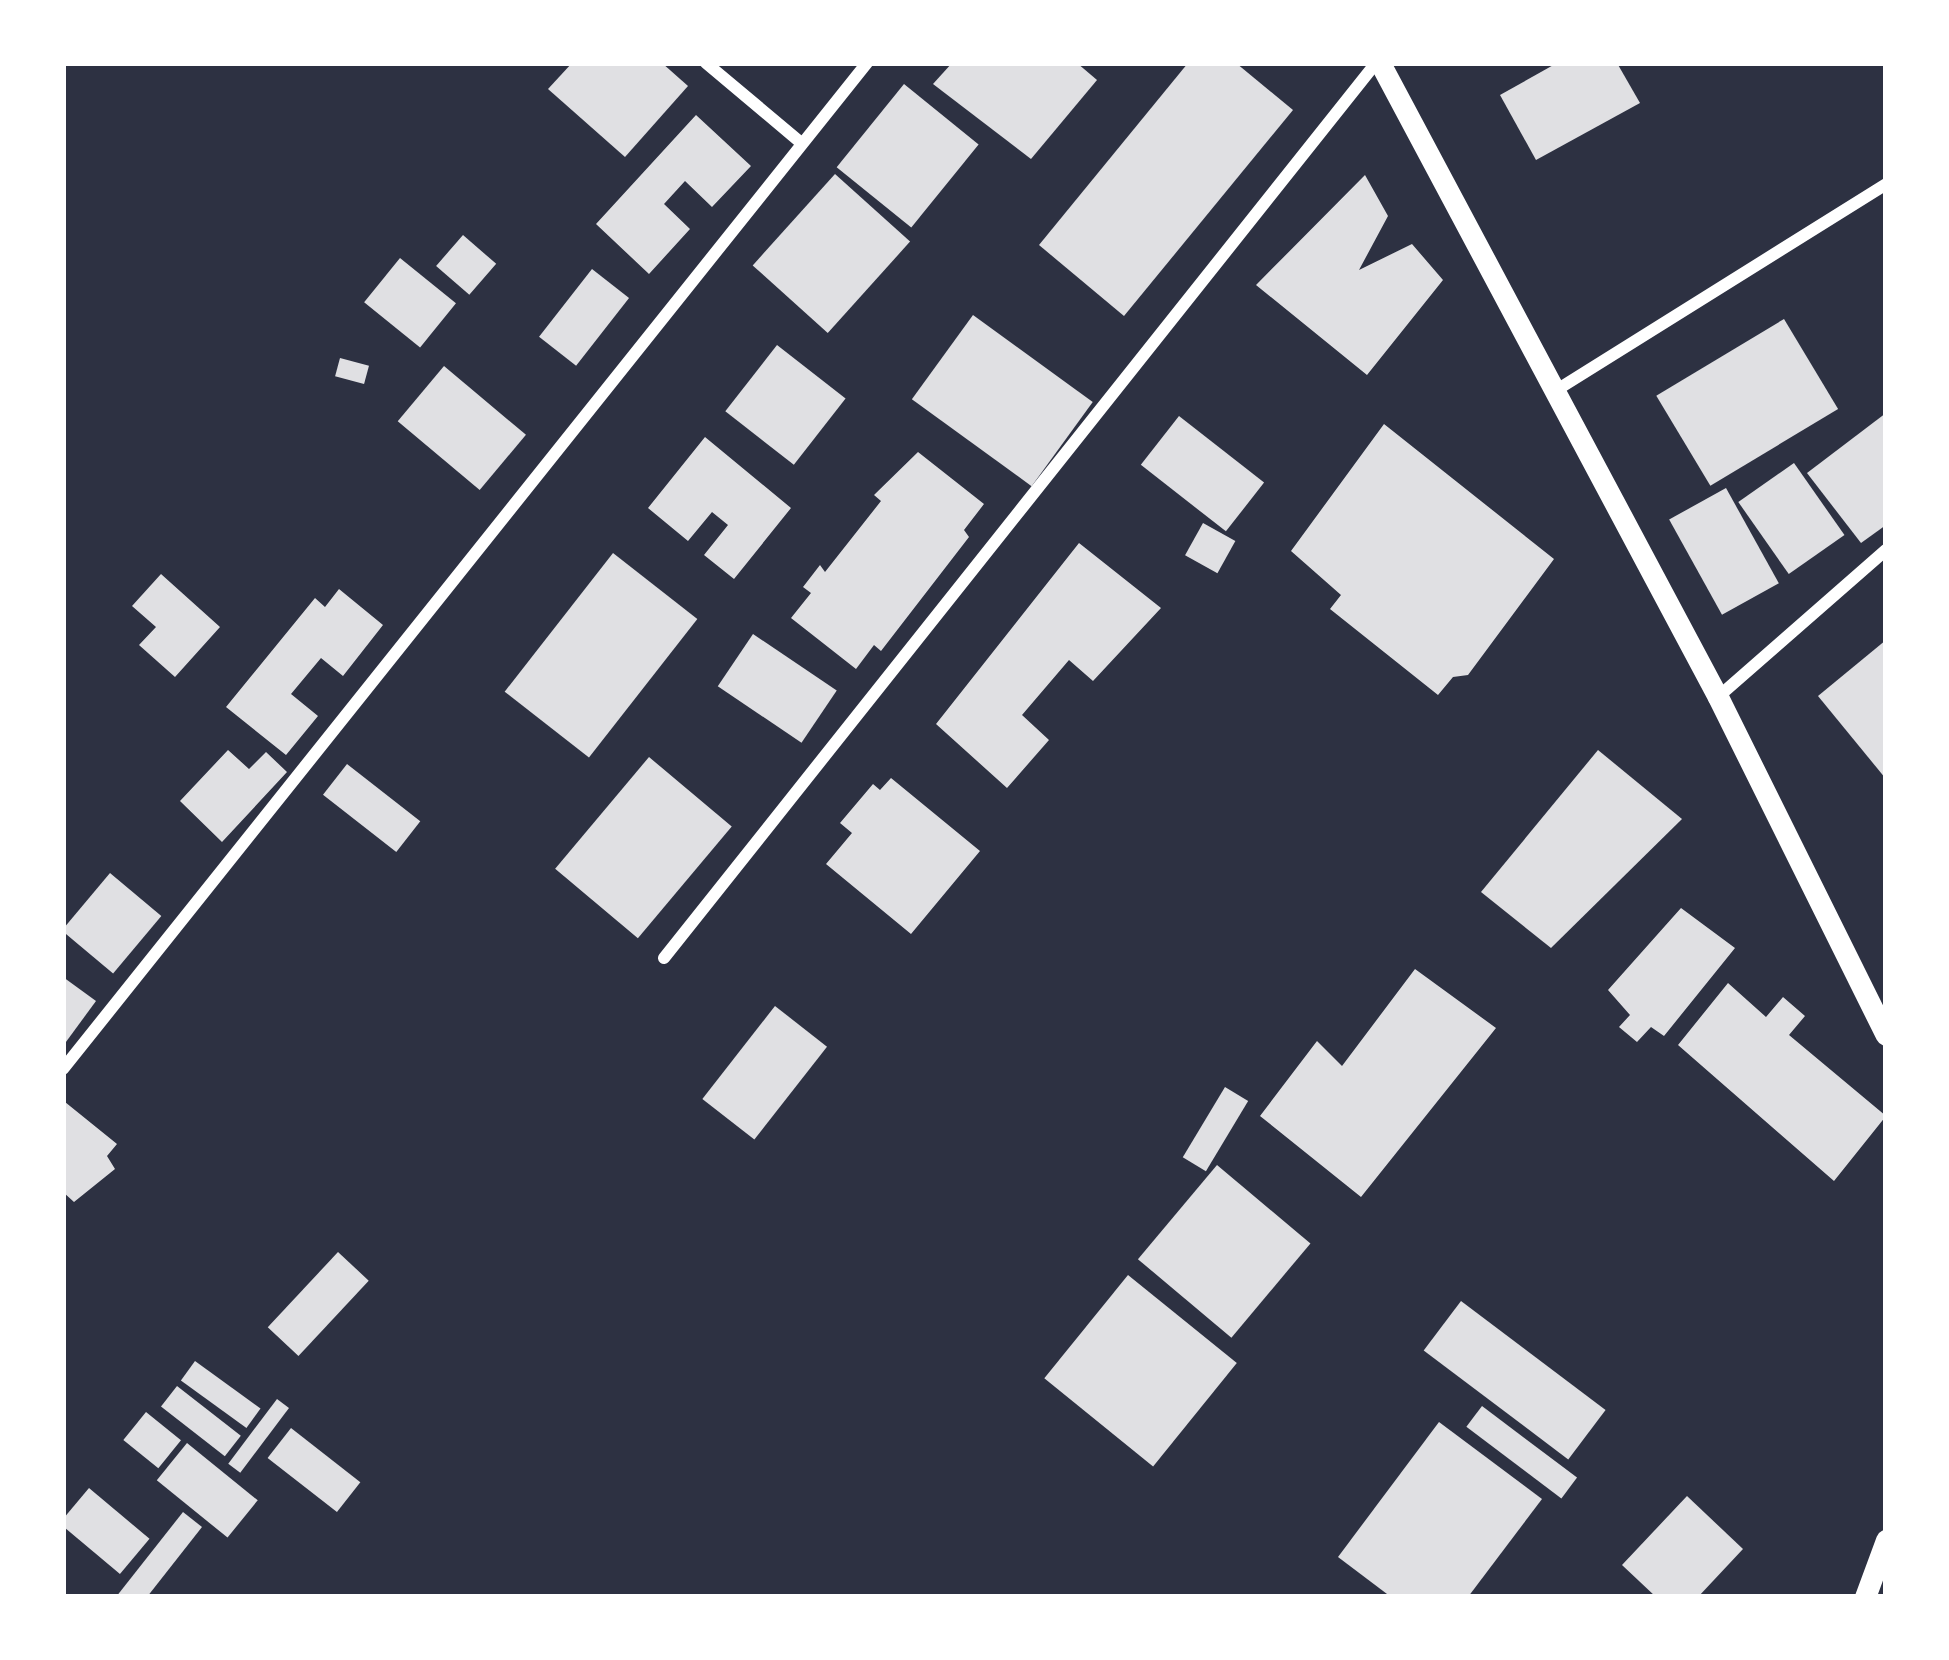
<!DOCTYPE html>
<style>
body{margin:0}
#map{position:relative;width:1949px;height:1660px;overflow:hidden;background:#2d3142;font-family:Roboto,sans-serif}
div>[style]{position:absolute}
.building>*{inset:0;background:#e0e0e3;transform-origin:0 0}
.minor>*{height:12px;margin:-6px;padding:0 6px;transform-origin:6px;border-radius:6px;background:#fff}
.tertiary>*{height:21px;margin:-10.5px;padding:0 10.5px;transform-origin:10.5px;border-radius:10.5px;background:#fff}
span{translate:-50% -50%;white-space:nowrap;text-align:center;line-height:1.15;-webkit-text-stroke:9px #fff;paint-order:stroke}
.frame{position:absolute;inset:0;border:66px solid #fff;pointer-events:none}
</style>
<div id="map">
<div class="building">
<i style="clip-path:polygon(572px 63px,662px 63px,688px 86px,625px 157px,548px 89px)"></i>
<i style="clip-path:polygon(952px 63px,1077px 63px,1097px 80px,1031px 159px,933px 84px)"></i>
<i style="clip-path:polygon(1188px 63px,1236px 63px,1293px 110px,1124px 316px,1039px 245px)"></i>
<i style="clip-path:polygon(1557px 63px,1617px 63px,1640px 103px,1536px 160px,1500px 95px)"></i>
<i style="left:904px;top:84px;width:96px;height:107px;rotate:39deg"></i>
<i style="clip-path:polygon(696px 115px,751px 166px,712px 207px,685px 181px,664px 204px,690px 229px,649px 274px,596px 224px)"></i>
<i style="left:835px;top:174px;width:101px;height:123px;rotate:42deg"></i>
<i style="clip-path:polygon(1365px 175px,1388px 216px,1359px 270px,1412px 244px,1443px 280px,1367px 375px,1256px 285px)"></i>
<i style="left:463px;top:235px;width:44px;height:41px;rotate:41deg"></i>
<i style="left:400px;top:258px;width:72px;height:57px;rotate:39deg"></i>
<i style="left:592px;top:269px;width:47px;height:86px;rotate:38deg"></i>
<i style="left:973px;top:315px;width:148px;height:104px;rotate:36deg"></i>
<i style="left:1784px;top:319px;width:105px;height:149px;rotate:59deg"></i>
<i style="left:777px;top:345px;width:87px;height:84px;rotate:38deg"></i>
<i style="left:340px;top:358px;width:30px;height:19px;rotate:15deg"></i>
<i style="left:444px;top:366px;width:107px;height:72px;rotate:40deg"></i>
<i style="clip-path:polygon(1886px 413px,1886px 525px,1861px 543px,1807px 473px)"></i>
<i style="left:1179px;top:416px;width:108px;height:62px;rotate:38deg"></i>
<i style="clip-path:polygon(1384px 424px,1554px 559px,1468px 675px,1453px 677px,1438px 695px,1330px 609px,1341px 595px,1291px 551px)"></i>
<i style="clip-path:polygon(705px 437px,791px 508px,734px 579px,704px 555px,728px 525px,712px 512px,688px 541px,648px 508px)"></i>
<i style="clip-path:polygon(918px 452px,984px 504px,964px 530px,969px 537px,881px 651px,874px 645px,856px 669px,791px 618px,811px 593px,803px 587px,820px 565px,825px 572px,881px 501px,874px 495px)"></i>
<i style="left:1794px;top:463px;width:88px;height:68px;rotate:55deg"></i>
<i style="left:1726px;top:488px;width:109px;height:65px;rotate:61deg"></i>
<i style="left:1203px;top:523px;width:37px;height:37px;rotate:29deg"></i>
<i style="clip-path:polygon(1079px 543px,1161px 608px,1093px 681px,1069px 660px,1022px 715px,1049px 740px,1007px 788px,936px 724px)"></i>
<i style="left:613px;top:553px;width:107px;height:176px;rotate:38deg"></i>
<i style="clip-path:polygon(161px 574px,220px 627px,175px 677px,139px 645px,156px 627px,132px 606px)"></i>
<i style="clip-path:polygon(339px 589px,383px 625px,343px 676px,321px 658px,291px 694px,318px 716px,286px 755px,226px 707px,315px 598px,325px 607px)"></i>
<i style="left:753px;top:634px;width:101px;height:63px;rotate:34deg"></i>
<i style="clip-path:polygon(1886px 640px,1886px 779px,1818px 696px)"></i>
<i style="clip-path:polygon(228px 750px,249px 769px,266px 752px,287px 772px,222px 842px,180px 801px)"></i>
<i style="clip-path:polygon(1598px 750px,1682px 819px,1551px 948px,1481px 892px)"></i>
<i style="left:649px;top:757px;width:108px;height:146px;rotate:40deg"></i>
<i style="left:347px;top:764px;width:93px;height:39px;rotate:38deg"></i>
<i style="clip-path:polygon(891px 778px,980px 851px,911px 934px,826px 864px,852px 833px,840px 823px,873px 784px,880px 790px)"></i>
<i style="left:110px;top:873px;width:67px;height:75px;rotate:40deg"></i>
<i style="clip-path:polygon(1681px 908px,1735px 948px,1664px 1036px,1651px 1027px,1637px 1042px,1619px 1027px,1630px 1015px,1608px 990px)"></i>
<i style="clip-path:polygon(1415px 969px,1496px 1028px,1361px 1197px,1260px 1116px,1317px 1041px,1342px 1066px)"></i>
<i style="clip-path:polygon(63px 977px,96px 1001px,63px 1046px)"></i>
<i style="clip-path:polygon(1728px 983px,1766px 1017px,1783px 997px,1805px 1016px,1789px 1035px,1886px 1116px,1834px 1181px,1678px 1045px)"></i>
<i style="left:775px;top:1006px;width:66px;height:118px;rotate:38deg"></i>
<i style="left:1225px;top:1087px;width:27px;height:82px;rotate:31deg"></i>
<i style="clip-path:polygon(65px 1102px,117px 1144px,107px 1156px,115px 1169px,74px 1202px,63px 1192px)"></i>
<i style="left:1217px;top:1165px;width:122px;height:123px;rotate:40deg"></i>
<i style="left:338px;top:1252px;width:42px;height:103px;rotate:43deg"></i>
<i style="left:1128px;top:1275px;width:140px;height:133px;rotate:39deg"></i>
<i style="left:1461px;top:1301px;width:181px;height:62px;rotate:37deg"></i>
<i style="left:195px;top:1361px;width:81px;height:24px;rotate:36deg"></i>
<i style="left:177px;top:1386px;width:81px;height:26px;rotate:38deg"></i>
<i style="left:277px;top:1399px;width:15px;height:81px;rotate:37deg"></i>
<i style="left:1482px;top:1406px;width:119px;height:26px;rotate:37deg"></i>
<i style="left:146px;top:1412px;width:45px;height:36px;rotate:39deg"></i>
<i style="clip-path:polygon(1439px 1422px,1542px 1499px,1468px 1597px,1391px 1597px,1338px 1557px)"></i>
<i style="left:291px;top:1428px;width:88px;height:38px;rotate:38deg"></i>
<i style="left:187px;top:1443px;width:91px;height:48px;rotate:39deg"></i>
<i style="left:89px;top:1488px;width:79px;height:46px;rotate:40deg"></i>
<i style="clip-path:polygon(1687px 1496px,1743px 1549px,1698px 1597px,1656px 1597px,1622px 1565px)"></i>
<i style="clip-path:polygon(183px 1512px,202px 1527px,147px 1597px,116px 1597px)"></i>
</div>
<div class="minor">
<i style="left:706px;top:63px;width:123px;rotate:40deg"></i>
<i style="left:1555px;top:391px;width:390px;rotate:-32deg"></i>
<i style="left:1718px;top:697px;width:223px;rotate:-41.2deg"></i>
<i style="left:664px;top:958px;width:1144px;rotate:-51.5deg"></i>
<i style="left:63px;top:1069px;width:1288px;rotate:-51.37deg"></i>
</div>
<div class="tertiary">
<i style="left:1380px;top:63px;width:718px;rotate:61.94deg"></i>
<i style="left:1718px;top:697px;width:377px;rotate:63.6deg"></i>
<i style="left:1865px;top:1597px;width:61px;rotate:-69.8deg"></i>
</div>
<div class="frame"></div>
</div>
